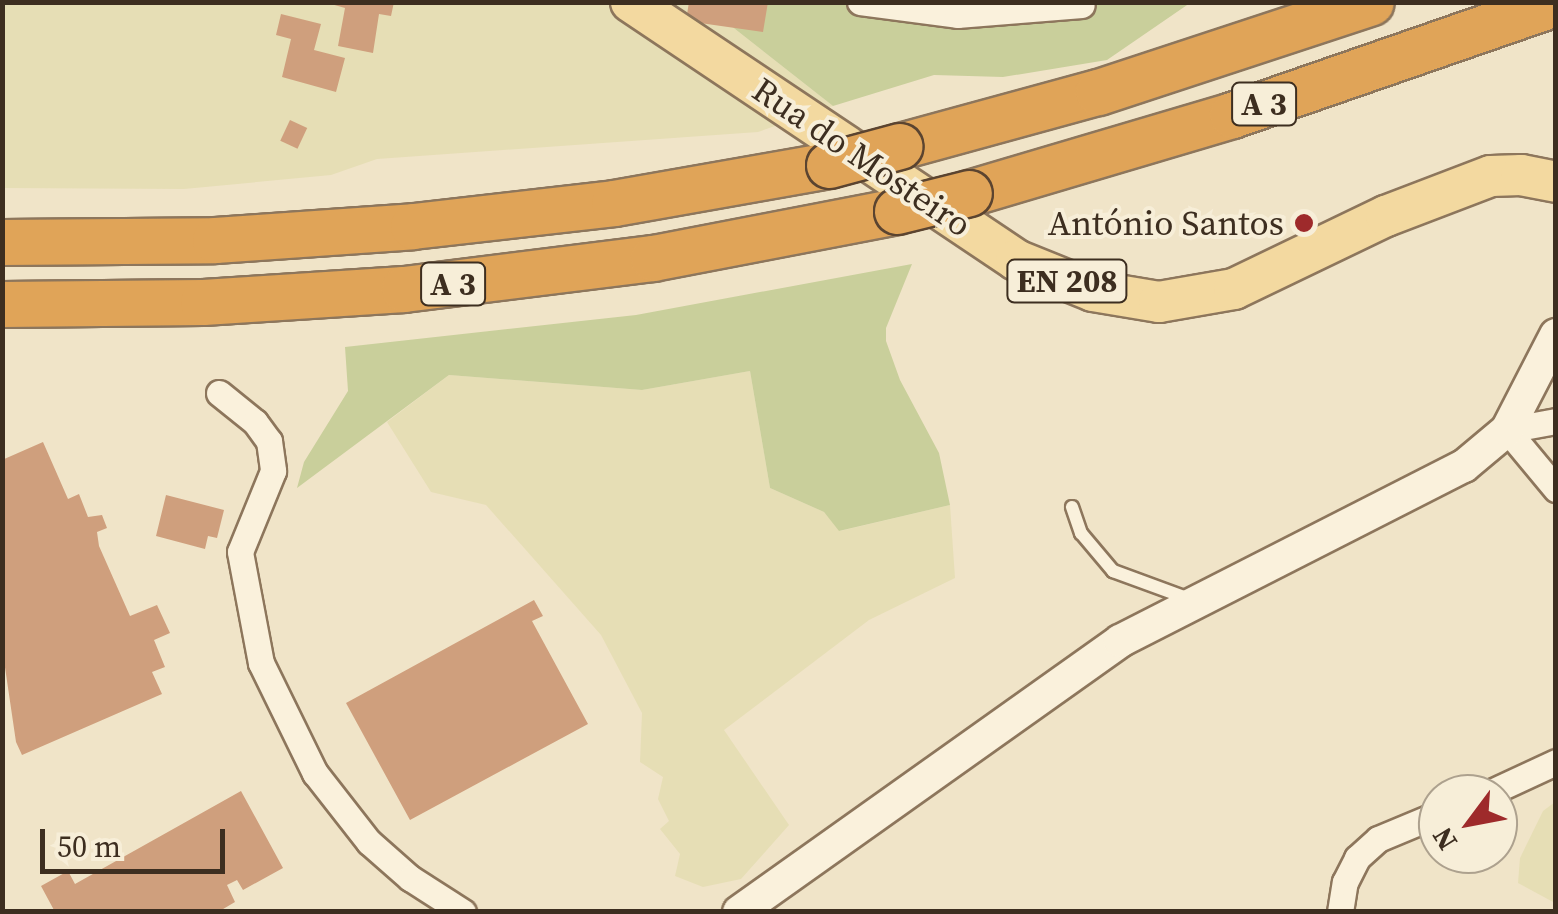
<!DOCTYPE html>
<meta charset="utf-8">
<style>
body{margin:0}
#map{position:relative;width:1558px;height:914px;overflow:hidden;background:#f0e4c8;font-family:"Source Serif 4",serif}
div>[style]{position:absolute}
.farmland>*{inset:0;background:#e6deb5}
.green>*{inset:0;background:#c9cf9b}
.building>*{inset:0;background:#cf9f7d;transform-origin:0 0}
.roads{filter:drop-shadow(2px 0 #8d765c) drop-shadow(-2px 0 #8d765c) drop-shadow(0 2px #8d765c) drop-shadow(0 -2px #8d765c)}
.service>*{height:12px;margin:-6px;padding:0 6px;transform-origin:6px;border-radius:6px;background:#faf1dc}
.minor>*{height:25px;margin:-12.5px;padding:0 12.5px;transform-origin:12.5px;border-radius:12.5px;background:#faf1dc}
.tertiary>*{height:32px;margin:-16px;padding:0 16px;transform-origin:16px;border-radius:16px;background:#faf1dc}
.primary>*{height:40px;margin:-20px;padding:0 20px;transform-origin:20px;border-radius:20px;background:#f3d9a0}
.motorway>*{height:45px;margin:-22.5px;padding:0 22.5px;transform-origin:22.5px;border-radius:22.5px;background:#e0a458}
.bridges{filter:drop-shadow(2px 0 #5b4430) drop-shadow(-2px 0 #5b4430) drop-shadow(0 2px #5b4430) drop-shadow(0 -2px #5b4430)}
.motorway-bridge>*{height:45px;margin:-22.5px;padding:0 22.5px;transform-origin:22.5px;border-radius:22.5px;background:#e0a458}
.dots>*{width:28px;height:28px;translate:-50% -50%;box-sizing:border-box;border:5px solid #f7eed8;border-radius:50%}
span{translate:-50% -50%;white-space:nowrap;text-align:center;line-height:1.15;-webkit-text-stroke:8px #f7eed8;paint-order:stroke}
.shield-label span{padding:2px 8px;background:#f7eed8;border:2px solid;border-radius:8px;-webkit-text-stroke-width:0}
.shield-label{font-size:32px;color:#3d2e20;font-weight:700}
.street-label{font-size:35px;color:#3d2e20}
.poi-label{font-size:35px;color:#3d2e20}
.right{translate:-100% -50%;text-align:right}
.frame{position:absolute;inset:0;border:5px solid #3d2e20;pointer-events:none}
.north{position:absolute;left:1418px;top:774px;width:100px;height:100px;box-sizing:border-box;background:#f7eed8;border:2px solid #ada18e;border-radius:50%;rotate:238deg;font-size:28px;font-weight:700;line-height:40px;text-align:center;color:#3d2e20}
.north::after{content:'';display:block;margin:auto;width:35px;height:45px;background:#9e2a2b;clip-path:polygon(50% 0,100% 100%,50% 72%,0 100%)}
.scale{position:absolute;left:40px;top:829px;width:185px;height:45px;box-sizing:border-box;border:5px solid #3d2e20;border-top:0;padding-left:12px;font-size:30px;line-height:35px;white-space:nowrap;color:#3d2e20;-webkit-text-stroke:8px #f7eed8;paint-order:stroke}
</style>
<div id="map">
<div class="farmland">
<i style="clip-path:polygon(2px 3px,702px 3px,833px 106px,758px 132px,377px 159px,331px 175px,184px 189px,3px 188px)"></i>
<i style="clip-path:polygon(750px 371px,770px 488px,824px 512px,840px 531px,950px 505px,955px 578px,869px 620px,724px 730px,789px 825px,741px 879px,703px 887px,675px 876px,680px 854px,660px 829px,669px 821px,658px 799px,663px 777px,640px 762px,642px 713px,601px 635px,486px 505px,431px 492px,387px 422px,449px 375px,642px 390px)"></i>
<i style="clip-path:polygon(1555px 802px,1555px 903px,1518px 883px,1520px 858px,1543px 811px)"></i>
</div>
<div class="green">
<i style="clip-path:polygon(702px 3px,1190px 3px,1107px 60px,1003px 77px,934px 75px,833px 106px)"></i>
<i style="clip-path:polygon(912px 264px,886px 328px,886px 341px,900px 380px,939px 453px,950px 505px,839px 531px,824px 512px,770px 488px,750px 371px,642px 390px,449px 375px,297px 488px,304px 462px,348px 391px,345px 347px,636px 315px)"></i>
</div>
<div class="building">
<i style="clip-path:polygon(324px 2px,394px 2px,391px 16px,379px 14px,373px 53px,338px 46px,345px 8px)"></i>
<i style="clip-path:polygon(689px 2px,768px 2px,763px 32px,686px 21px)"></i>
<i style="clip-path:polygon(281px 14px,321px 24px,314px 50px,345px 58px,336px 92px,282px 77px,291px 39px,276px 35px)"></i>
<i style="left:290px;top:120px;width:19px;height:23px;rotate:25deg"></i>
<i style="clip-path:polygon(43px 442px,68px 499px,79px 494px,88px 517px,102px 515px,107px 528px,97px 532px,99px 546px,130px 616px,157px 605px,170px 633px,154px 640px,165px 667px,152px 672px,162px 694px,22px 755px,16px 742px,2px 647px,2px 460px)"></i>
<i style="clip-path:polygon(166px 495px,224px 510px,217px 538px,208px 536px,205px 549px,156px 536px)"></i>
<i style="clip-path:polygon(534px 600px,543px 616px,532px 621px,588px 724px,410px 820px,346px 703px)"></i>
<i style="clip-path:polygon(241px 791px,283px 868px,243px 890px,237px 880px,227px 885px,235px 902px,218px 912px,55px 912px,41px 886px,68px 871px,75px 884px)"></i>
</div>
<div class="roads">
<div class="service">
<i style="left:1072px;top:507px;width:28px;rotate:71deg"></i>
<i style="left:1081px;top:533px;width:50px;rotate:49.9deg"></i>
<i style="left:1113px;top:571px;width:81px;rotate:20.2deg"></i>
</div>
<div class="minor">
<i style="left:860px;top:2px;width:98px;rotate:7.6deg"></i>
<i style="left:957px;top:15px;width:125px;rotate:-4.6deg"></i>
<i style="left:219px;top:393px;width:46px;rotate:38.9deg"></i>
<i style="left:255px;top:422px;width:24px;rotate:54deg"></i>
<i style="left:269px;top:441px;width:30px;rotate:82deg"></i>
<i style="left:273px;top:471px;width:87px;rotate:112.2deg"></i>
<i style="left:240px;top:552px;width:113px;rotate:79.3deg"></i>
<i style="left:261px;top:663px;width:123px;rotate:63.9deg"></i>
<i style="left:315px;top:773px;width:88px;rotate:52deg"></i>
<i style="left:369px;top:842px;width:55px;rotate:41.3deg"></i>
<i style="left:410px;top:878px;width:63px;rotate:32.7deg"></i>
<i style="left:1556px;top:421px;width:50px;rotate:169.6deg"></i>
<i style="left:1507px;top:430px;width:77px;rotate:50.3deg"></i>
<i style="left:1487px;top:794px;width:76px;rotate:-24.9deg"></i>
<i style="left:1340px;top:912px;width:30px;rotate:-81deg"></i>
<i style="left:1345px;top:882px;width:27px;rotate:-63deg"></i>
<i style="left:1357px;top:858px;width:28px;rotate:-42deg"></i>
<i style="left:1378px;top:839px;width:65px;rotate:-22.6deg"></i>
</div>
<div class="tertiary">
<i style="left:739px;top:912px;width:468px;rotate:-35.4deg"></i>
<i style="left:1120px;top:641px;width:386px;rotate:-27deg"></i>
<i style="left:1464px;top:466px;width:56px;rotate:-39.9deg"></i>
<i style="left:1507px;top:430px;width:107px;rotate:-62.7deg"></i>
</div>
<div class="primary">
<i style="left:631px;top:2px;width:463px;rotate:33.8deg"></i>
<i style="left:1016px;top:260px;width:83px;rotate:21.9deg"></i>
<i style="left:1093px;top:291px;width:67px;rotate:9.5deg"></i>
<i style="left:1159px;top:302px;width:76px;rotate:-9.8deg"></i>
<i style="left:1234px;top:289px;width:169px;rotate:-25.7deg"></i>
<i style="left:1386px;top:216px;width:112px;rotate:-20.9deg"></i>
<i style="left:1491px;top:176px;width:30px;rotate:-2deg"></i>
<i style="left:1521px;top:175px;width:36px;rotate:11deg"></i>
</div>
<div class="motorway">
<i style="left:900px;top:146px;width:205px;rotate:-15.3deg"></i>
<i style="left:1098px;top:92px;width:287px;rotate:-18.2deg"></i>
<i style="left:969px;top:193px;width:274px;rotate:-16.5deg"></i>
<i style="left:1232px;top:115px;width:343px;rotate:-19.1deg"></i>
<i style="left:2px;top:242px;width:213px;rotate:-0.5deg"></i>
<i style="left:215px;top:240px;width:198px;rotate:-4deg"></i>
<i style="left:413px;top:226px;width:202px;rotate:-6.5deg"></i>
<i style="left:614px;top:203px;width:218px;rotate:-10deg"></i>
<i style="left:2px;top:304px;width:201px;rotate:-0.6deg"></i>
<i style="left:203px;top:302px;width:201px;rotate:-3.7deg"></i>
<i style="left:404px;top:289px;width:251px;rotate:-7.1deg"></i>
<i style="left:653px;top:258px;width:248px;rotate:-10.9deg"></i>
</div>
</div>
<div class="bridges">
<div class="motorway-bridge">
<i style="left:829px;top:165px;width:73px;rotate:-15deg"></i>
<i style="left:897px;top:211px;width:74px;rotate:-14deg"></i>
</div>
</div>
<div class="dots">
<i style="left:1304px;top:223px;background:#9e2a2b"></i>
</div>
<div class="shield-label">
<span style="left:1264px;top:104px">A 3</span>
<span style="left:1067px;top:281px">EN 208</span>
<span style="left:453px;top:284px">A 3</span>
</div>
<div class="street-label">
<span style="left:862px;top:157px;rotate:34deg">Rua do Mosteiro</span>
</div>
<div class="poi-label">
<span class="right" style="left:1284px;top:223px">António Santos</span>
</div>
<div class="frame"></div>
<div class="north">N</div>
<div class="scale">50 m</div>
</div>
